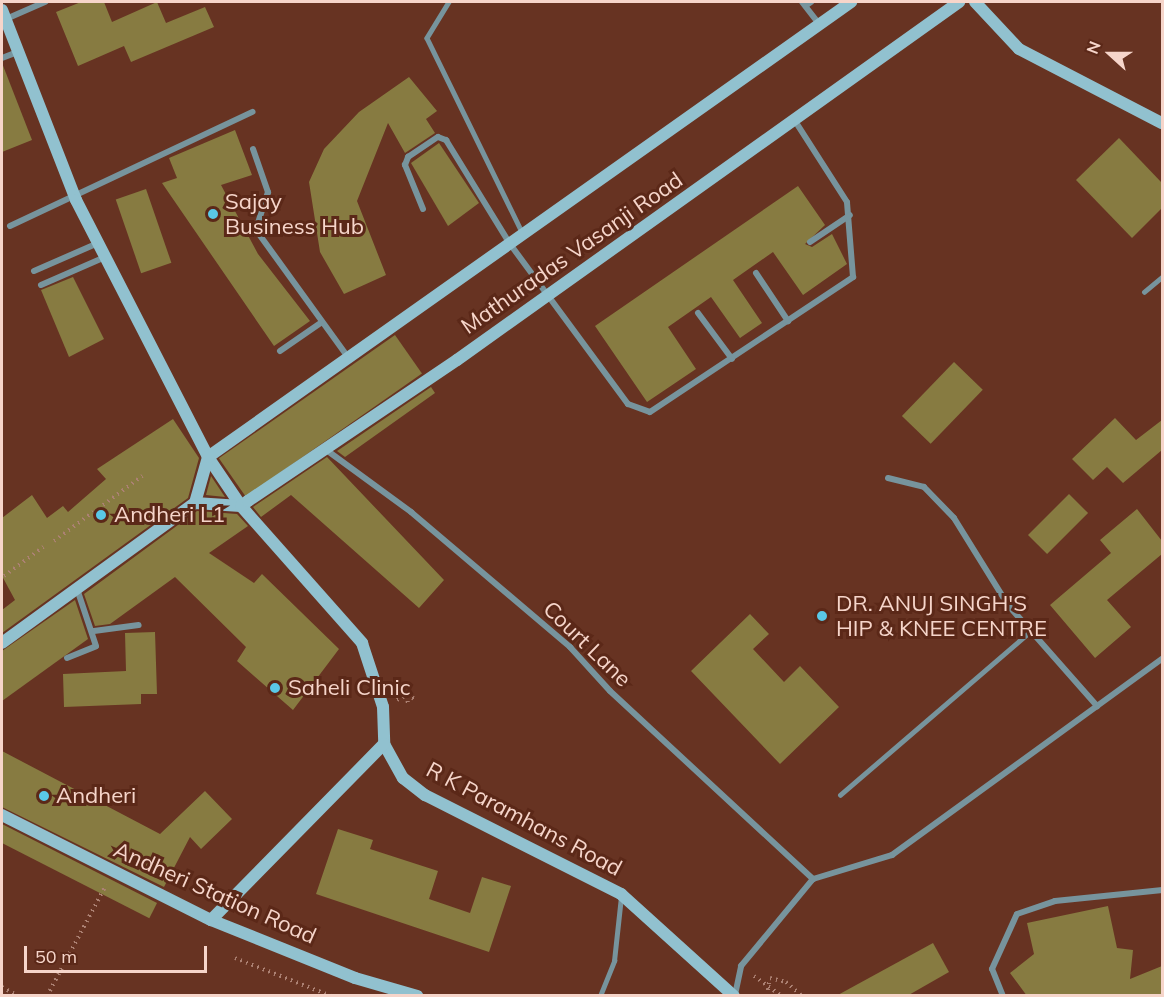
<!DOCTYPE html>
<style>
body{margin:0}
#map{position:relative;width:1164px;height:997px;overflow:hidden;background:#673322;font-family:Mulish,sans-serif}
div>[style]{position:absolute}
.building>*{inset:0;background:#877b41;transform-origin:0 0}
.path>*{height:4px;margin-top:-2px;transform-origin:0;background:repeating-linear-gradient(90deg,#ac8173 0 1.5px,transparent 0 6px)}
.lane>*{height:4.5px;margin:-2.25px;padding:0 2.25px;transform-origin:2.25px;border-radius:2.25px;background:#77949d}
.street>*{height:6px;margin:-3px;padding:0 3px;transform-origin:3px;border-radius:3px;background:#77949d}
.secondary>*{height:12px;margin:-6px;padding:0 6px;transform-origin:6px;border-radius:6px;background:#91c1cf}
.path-bridge>*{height:4px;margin-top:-2px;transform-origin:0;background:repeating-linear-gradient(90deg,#ac8173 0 1.5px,transparent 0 6px)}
.dots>*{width:16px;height:16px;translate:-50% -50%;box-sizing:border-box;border:3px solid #5b2818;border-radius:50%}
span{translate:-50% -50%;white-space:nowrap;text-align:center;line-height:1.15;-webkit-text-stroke:6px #5b2818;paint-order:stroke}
.poi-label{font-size:22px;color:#f6d5ca}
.left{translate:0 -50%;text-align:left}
.street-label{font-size:22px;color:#f6d5ca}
.frame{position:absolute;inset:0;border:3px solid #f6d5ca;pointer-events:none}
.north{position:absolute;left:1080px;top:24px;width:60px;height:60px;-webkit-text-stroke:4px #5b2818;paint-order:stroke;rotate:291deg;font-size:16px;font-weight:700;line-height:24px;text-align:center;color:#f6d5ca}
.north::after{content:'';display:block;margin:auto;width:21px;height:27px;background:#f6d5ca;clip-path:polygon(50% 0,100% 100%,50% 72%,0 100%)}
.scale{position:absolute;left:24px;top:946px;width:183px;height:27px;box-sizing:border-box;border:3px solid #f6d5ca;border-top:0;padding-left:8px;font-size:18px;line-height:21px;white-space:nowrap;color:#f6d5ca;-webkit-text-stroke:4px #5b2818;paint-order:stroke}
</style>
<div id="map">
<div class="building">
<i style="clip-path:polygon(81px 2px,104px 2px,112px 22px,157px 2px,166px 23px,205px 7px,214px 27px,131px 62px,124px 46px,78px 66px,56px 12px)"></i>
<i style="clip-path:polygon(2px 63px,32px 140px,2px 152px)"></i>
<i style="clip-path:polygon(409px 77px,437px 111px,426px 119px,435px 133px,405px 153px,388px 123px,357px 201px,386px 275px,344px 294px,320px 252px,309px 182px,324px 149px,359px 112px)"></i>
<i style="clip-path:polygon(235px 130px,252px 175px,221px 185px,258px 254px,310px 321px,274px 346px,162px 183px,177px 178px,169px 158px)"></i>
<i style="clip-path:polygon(1119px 138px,1162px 183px,1162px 208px,1132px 238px,1076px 180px)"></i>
<i style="clip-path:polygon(439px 143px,479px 203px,448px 226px,411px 163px)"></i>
<i style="clip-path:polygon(798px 186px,825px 225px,805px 244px,812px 247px,832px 234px,847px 264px,803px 295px,773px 252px,733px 280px,762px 323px,740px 338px,711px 297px,668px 327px,696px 369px,647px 402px,595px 326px)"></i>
<i style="left:146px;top:189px;width:78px;height:32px;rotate:71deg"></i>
<i style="clip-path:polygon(73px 277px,104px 339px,69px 357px,41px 290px)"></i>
<i style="left:395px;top:335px;width:47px;height:215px;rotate:55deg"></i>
<i style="left:954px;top:362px;width:40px;height:75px;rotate:44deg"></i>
<i style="clip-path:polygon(431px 387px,435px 393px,345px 457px,337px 451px)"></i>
<i style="clip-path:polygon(1115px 418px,1136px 440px,1162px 420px,1162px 450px,1123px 483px,1107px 467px,1093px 480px,1072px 459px)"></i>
<i style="clip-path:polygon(173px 419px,199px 458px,188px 498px,2px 633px,2px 610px,15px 600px,2px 576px,2px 518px,32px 495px,47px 518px,63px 506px,68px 512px,106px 479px,97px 469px)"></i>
<i style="clip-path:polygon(327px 457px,444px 580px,419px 608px,291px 495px,261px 517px,253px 507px)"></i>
<i style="clip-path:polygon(211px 476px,225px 497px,206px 495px)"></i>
<i style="left:1069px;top:494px;width:27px;height:58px;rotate:45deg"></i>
<i style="clip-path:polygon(1137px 509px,1162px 541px,1162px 554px,1107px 600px,1131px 627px,1095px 658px,1050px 605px,1111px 553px,1100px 540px)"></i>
<i style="clip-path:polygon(197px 511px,237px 514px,248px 526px,209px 553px,254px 583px,262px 574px,339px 649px,293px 710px,237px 661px,246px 647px,175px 577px,110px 624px,95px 626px,84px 594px)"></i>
<i style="clip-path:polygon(75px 600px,88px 639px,2px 701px,2px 651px)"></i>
<i style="clip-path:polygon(750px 614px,769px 634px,753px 649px,784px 682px,800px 666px,839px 707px,780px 764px,691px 671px)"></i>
<i style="clip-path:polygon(155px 632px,157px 694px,141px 694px,141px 704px,64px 707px,63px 674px,126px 671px,125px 633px)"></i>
<i style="clip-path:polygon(2px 751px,160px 834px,205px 791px,232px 819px,201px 849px,190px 837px,164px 887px,2px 807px)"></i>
<i style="left:2px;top:824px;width:174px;height:17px;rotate:27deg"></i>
<i style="clip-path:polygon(338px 829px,373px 840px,370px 849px,438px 871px,429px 899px,470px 913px,482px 877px,511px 886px,489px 952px,316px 894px)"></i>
<i style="clip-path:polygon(1108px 906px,1117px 948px,1133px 950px,1130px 979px,1162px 966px,1162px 996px,1027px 996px,1010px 973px,1034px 954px,1027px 923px)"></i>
<i style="clip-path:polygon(933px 943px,949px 972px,907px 996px,836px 996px)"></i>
</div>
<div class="path">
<i style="left:103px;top:505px;width:49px;rotate:-36.6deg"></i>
<i style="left:54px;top:541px;width:49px;rotate:-36.6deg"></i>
<i style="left:4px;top:576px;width:49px;rotate:-36.6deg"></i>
<i style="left:407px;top:695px;width:11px;rotate:27deg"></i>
<i style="left:407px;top:695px;width:10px;rotate:84deg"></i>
<i style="left:397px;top:700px;width:11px;rotate:-27deg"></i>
<i style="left:235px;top:958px;width:103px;rotate:21.6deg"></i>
<i style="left:754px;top:976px;width:34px;rotate:36deg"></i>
<i style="left:770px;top:978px;width:16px;rotate:14deg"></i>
<i style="left:786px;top:982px;width:21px;rotate:41deg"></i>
<i style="left:2px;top:987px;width:18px;rotate:29deg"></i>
<i style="left:47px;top:996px;width:126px;rotate:-62deg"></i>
</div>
<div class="lane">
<i style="left:449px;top:2px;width:42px;rotate:121.4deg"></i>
<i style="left:427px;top:38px;width:216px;rotate:63.9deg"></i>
<i style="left:805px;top:6px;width:7px;rotate:-34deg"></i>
<i style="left:1144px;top:292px;width:23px;rotate:-40deg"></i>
<i style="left:840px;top:795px;width:253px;rotate:-40.7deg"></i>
<i style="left:600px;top:996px;width:38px;rotate:-68deg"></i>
<i style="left:614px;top:961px;width:64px;rotate:-83.8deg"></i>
</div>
<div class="street">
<i style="left:802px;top:2px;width:28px;rotate:52deg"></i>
<i style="left:6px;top:19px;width:43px;rotate:-23.6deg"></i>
<i style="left:2px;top:58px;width:17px;rotate:-21deg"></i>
<i style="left:253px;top:149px;width:46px;rotate:70.8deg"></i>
<i style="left:268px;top:192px;width:40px;rotate:108deg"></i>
<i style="left:256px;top:230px;width:157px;rotate:54.1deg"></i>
<i style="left:423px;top:209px;width:48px;rotate:-112.2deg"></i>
<i style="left:405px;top:165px;width:9px;rotate:-69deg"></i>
<i style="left:408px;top:157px;width:36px;rotate:-34deg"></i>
<i style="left:438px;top:137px;width:9px;rotate:21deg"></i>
<i style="left:446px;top:140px;width:122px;rotate:58.4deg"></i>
<i style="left:510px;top:244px;width:199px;rotate:53.6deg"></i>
<i style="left:628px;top:404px;width:23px;rotate:20deg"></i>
<i style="left:650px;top:412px;width:244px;rotate:-33.6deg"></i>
<i style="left:853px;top:277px;width:75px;rotate:-94.6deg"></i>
<i style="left:847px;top:202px;width:96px;rotate:-122.7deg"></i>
<i style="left:10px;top:226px;width:268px;rotate:-25.2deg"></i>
<i style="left:810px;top:242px;width:48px;rotate:-34deg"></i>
<i style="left:34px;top:271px;width:70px;rotate:-23.6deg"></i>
<i style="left:756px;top:273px;width:58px;rotate:56.3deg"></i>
<i style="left:41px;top:285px;width:70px;rotate:-23.6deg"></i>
<i style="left:698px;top:313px;width:57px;rotate:53.5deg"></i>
<i style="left:280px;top:351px;width:51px;rotate:-34.6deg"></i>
<i style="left:325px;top:449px;width:107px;rotate:36.2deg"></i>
<i style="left:411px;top:512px;width:209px;rotate:40.3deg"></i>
<i style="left:570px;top:647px;width:59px;rotate:47.7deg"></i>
<i style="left:610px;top:691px;width:277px;rotate:42.8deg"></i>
<i style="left:888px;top:478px;width:37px;rotate:14deg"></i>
<i style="left:924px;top:487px;width:43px;rotate:45.9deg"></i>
<i style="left:954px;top:518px;width:102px;rotate:58.2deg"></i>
<i style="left:1008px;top:605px;width:135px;rotate:48.6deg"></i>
<i style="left:94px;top:631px;width:45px;rotate:-7.6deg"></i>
<i style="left:67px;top:658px;width:31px;rotate:-22deg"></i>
<i style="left:96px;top:646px;width:60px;rotate:-108.4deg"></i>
<i style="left:735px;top:995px;width:30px;rotate:-78deg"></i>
<i style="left:741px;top:966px;width:113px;rotate:-50.4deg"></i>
<i style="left:813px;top:879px;width:83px;rotate:-16.9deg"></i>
<i style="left:892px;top:855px;width:334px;rotate:-36deg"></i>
<i style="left:1003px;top:996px;width:29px;rotate:-112deg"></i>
<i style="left:992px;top:969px;width:60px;rotate:-65.6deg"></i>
<i style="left:1017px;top:914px;width:40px;rotate:-18.9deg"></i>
<i style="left:1055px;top:901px;width:108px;rotate:-5.9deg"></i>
</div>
<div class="secondary">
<i style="left:975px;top:2px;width:64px;rotate:46.9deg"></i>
<i style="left:1019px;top:49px;width:161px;rotate:27.4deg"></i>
<i style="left:2px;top:10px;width:204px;rotate:68.7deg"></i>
<i style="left:76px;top:200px;width:289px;rotate:62.8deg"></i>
<i style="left:208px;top:457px;width:59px;rotate:56deg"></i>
<i style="left:241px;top:506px;width:183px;rotate:48.5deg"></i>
<i style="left:362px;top:643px;width:67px;rotate:71.8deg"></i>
<i style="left:383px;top:707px;width:37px;rotate:88deg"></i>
<i style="left:384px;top:744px;width:39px;rotate:61deg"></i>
<i style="left:403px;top:778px;width:28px;rotate:38deg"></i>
<i style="left:425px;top:795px;width:220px;rotate:26.8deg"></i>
<i style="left:621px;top:894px;width:152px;rotate:42.1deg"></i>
<i style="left:195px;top:503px;width:46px;rotate:3.7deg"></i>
<i style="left:241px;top:506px;width:9px;rotate:-36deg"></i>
<i style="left:248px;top:501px;width:252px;rotate:-34deg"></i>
<i style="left:457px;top:360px;width:617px;rotate:-35.49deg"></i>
<i style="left:2px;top:643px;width:238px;rotate:-36deg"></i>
<i style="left:195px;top:503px;width:48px;rotate:-74.2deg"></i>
<i style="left:208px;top:457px;width:788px;rotate:-35.28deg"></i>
<i style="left:2px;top:815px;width:234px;rotate:26.7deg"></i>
<i style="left:211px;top:920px;width:155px;rotate:21.9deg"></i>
<i style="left:355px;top:978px;width:65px;rotate:16.2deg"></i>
<i style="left:211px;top:920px;width:247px;rotate:-45.5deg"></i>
</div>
<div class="path-bridge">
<i style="left:767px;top:996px;width:18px;rotate:-81deg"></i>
</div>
<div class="dots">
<i style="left:213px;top:214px;background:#5ac8e6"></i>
<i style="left:101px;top:515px;background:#5ac8e6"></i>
<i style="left:822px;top:616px;background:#5ac8e6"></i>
<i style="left:275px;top:688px;background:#5ac8e6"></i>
<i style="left:44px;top:796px;background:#5ac8e6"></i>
</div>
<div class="poi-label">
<span class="left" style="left:225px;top:214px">Sajay<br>Business Hub</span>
<span class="left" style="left:114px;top:515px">Andheri L1</span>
<span class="left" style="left:836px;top:616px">DR. ANUJ SINGH'S<br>HIP &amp; KNEE CENTRE</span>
<span class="left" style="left:288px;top:688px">Saheli Clinic</span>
<span class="left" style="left:56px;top:796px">Andheri</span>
</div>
<div class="street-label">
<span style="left:572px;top:253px;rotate:-35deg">Mathuradas Vasanji Road</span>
<span style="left:587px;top:644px;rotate:44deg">Court Lane</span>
<span style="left:524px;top:819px;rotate:28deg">R K Paramhans Road</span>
<span style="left:215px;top:893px;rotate:24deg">Andheri Station Road</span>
</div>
<div class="frame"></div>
<div class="north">N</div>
<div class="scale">50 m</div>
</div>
